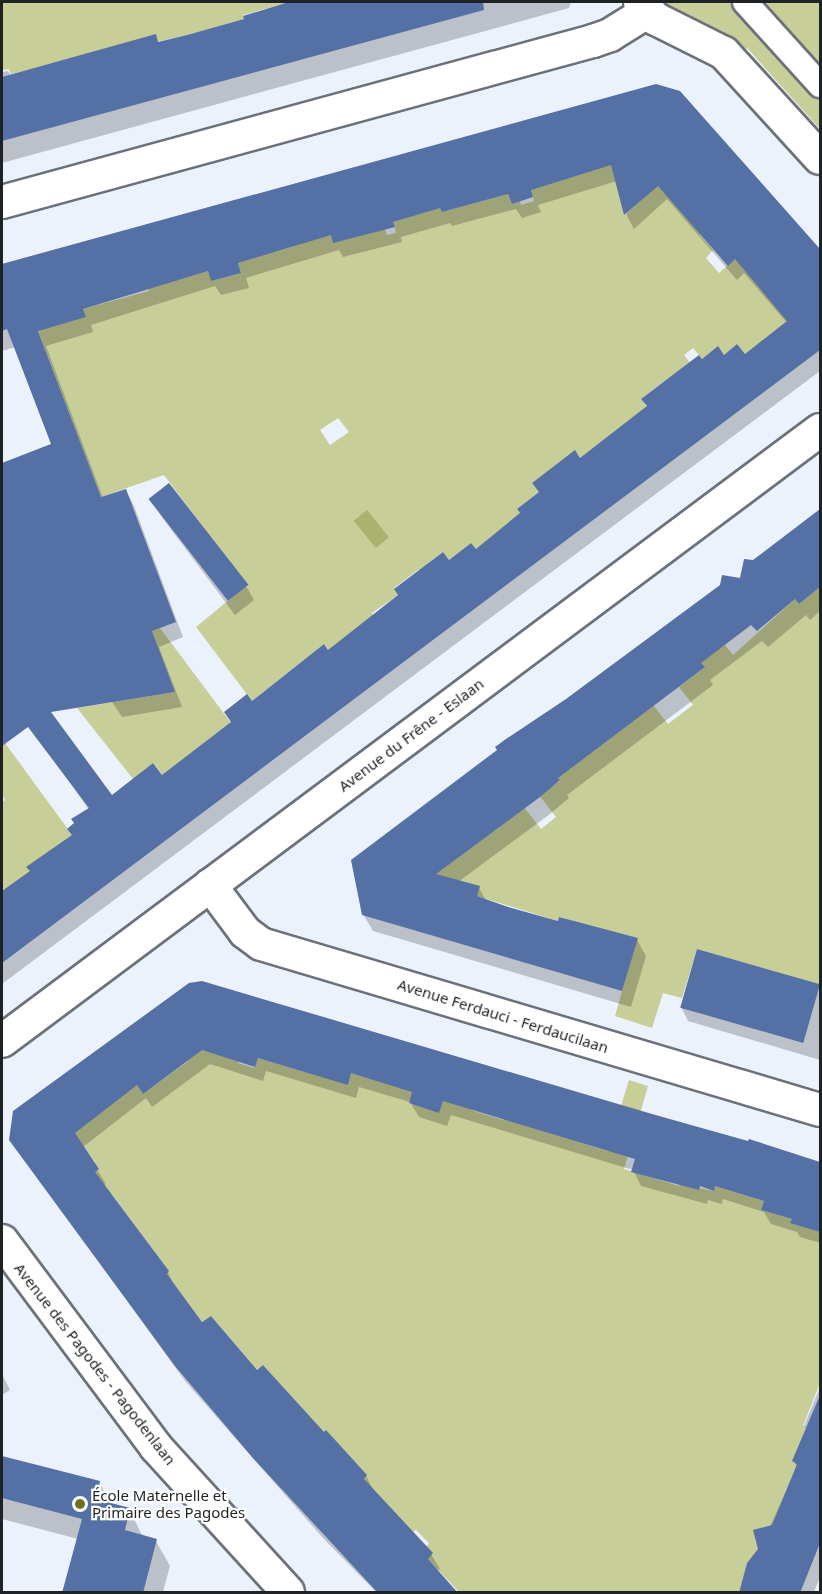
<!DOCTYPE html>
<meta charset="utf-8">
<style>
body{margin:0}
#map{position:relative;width:822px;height:1594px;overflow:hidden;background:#ecf2fc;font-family:"Noto Sans",sans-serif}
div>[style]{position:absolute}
.green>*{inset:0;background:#c7ce97}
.water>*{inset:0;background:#aab26f;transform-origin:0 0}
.shadow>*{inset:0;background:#0003}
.building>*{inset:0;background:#5470a5;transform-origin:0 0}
.roads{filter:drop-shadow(2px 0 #6c717b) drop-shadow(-2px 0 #6c717b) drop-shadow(0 2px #6c717b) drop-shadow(0 -2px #6c717b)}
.pedestrian>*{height:24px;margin:-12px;padding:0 12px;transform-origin:12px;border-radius:12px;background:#fff}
.minor>*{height:32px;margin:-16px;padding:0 16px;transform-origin:16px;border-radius:16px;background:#fff}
.dots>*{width:16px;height:16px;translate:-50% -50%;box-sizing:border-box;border:3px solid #fff;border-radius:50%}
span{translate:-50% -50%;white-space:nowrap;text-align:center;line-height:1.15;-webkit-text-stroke:4.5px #fff;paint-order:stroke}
.street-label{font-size:15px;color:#1f2225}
.poi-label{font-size:15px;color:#1f2225}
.left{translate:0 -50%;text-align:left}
.frame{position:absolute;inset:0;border:3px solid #1f2225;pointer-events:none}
</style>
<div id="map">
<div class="green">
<i style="clip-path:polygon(2px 2px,302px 2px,303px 3px,285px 9px,283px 4px,243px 15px,244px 19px,187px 35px,11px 74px,9px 69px,2px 70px)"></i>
<i style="clip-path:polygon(654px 2px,732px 2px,820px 100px,820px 129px,747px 48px,739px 55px)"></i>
<i style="clip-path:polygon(759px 2px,820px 2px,820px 70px)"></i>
<i style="clip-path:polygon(evenodd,640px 161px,702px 233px,700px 235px,713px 250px,706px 258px,719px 273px,736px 258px,760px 289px,805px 307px,748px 358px,737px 344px,724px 355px,717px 347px,706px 356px,705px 362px,693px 348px,684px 355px,694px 368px,663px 382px,641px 399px,647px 407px,581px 459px,575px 451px,532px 483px,539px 492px,517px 509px,522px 516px,476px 549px,471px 543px,449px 560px,443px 552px,428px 563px,433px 569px,418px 570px,394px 588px,398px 595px,372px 613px,373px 615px,330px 652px,324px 644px,252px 701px,196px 627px,247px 585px,164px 475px,101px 497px,36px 325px,51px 327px,85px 317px,83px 309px,149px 291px,146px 281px,177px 280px,208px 271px,211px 281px,241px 273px,234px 247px,275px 252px,295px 246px,293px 236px,383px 223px,387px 235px,396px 233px,393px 222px,440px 207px,442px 212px,508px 194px,512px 204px,520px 201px,521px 205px,534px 201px,531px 189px,611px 164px,625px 215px,648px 194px,640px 161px,338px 418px,349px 432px,330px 445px,320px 430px,338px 418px)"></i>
<i style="clip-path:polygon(820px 587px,820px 985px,697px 949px,682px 998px,663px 993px,652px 1028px,615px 1016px,637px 938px,606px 930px,603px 941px,574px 921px,559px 917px,558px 921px,477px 896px,412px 882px,499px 828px,517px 798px,541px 829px,556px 817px,539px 795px,560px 781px,553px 771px,653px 705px,668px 724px,693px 705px,679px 687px,704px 668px,701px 663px,712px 653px,725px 645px,733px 655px,795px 599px,799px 604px)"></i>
<i style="clip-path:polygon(160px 628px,234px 727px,165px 778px,153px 763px,133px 779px,77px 708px,175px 692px,152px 631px)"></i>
<i style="clip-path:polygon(2px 739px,73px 836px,27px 867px,32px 874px,2px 891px,2px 802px,5px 800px,2px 795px)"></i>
<i style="clip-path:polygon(219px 1044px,241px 1053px,238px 1063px,254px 1068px,258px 1058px,348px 1084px,351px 1073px,414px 1087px,409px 1103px,439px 1112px,445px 1093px,474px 1111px,503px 1120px,506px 1114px,521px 1124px,607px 1151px,629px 1080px,648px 1086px,624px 1169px,679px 1186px,680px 1184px,713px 1191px,715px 1186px,764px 1201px,761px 1210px,792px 1219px,791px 1223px,820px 1232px,820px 1383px,803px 1426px,806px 1427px,797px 1464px,770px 1530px,763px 1527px,756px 1532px,759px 1551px,747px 1563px,742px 1592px,459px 1592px,428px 1559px,426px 1547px,429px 1543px,416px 1530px,411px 1533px,367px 1487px,365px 1478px,263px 1365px,248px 1377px,251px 1363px,211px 1316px,202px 1322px,167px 1274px,169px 1271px,114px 1197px,90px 1175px,95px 1162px,86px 1150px,66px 1131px,137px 1085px,143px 1094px,187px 1062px,193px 1047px,215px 1054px)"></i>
</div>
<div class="water">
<i style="left:367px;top:510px;width:35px;height:17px;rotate:51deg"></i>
</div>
<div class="shadow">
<i style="clip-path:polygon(294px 2px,571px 2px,569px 8px,2px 163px,2px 72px,8px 71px,11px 75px,155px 36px,159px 44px,246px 20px,244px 17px)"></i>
<i style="clip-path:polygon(656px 85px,679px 92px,820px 252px,820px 371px,2px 984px,2px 893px,31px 872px,73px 835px,89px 810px,38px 737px,112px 797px,162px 777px,232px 723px,252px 703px,328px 652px,449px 562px,475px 551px,521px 514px,539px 493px,534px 484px,580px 460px,648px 408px,643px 399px,702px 361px,745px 356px,787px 323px,744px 273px,737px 280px,667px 199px,634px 229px,626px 214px,617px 181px,538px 205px,541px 212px,522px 218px,516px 209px,452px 226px,450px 223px,401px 237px,402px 242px,343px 257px,339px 250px,246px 278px,249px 288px,221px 295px,215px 286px,91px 325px,93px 332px,46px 346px,103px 498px,126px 491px,134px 506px,183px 637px,159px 647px,182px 707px,122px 717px,98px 680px,2px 733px,2px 524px,17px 518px,2px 479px,2px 465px,53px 445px,16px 347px,2px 351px,2px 264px)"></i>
<i style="clip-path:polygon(820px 511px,820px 611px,810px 620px,806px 615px,768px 647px,762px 641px,710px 680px,713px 685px,567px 795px,569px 798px,550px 814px,458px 882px,479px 888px,486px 900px,559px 923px,637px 940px,646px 956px,631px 1007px,373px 931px,363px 914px,742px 580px,753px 561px)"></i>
<i style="clip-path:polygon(158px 512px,246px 586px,254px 600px,235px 615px)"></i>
<i style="clip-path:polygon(698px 951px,820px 987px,820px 1060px,688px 1021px,681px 1007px)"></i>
<i style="clip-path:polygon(202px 982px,820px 1163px,820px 1243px,800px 1237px,797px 1232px,771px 1224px,764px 1212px,723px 1199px,722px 1204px,708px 1200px,707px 1204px,641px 1186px,633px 1170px,451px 1115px,447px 1126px,419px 1117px,410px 1102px,359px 1087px,356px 1098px,266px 1071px,263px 1081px,210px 1064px,152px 1107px,146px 1098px,83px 1147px,106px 1184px,104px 1186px,168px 1272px,175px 1288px,202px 1324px,257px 1372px,366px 1476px,374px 1491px,431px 1554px,440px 1569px,437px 1571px,457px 1592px,376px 1592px,323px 1538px,185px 1381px,10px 1139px)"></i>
<i style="clip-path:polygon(2px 1374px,10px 1390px,2px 1395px)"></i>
<i style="clip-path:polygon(820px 1387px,820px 1577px,814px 1592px,740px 1592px,797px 1467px,794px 1461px,807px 1430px,804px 1426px)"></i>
<i style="clip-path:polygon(2px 1457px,99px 1482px,112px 1505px,129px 1509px,143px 1537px,156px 1541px,170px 1566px,163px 1592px,64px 1592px,78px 1539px,2px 1519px)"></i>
</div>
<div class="building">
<i style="clip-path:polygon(289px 2px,483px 2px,484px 10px,2px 141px,2px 77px,156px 34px,158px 42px,187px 35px,244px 19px,243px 16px)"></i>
<i style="clip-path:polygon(evenodd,656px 84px,680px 91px,820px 249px,820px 350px,2px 963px,2px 891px,30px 871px,26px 867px,72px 835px,67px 829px,74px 823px,71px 819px,89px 808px,28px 727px,2px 746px,2px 463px,51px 444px,7px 329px,2px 331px,2px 264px,656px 84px,611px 165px,624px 215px,658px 186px,728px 266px,735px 259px,787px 321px,745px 354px,737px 344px,724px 355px,718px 346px,702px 359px,699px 355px,641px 399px,647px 406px,580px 458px,575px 450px,532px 483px,539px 492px,517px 509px,520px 513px,476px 549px,471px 543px,449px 560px,443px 552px,394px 589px,398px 595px,328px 650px,324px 644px,252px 701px,247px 694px,224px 712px,231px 722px,162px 775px,153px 763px,112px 795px,51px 712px,175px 692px,152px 631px,176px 622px,126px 489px,101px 497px,38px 331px,86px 317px,83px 309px,208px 271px,211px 281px,241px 273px,238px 263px,331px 235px,333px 243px,395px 227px,393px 222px,440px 208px,442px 212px,508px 194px,512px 204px,533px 197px,531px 190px,611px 165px)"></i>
<i style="left:169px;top:483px;width:129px;height:26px;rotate:52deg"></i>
<i style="clip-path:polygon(820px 509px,820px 587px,799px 604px,795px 599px,757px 631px,751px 625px,701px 663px,705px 667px,558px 778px,560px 780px,540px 797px,436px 874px,480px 886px,477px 896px,508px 907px,558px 921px,559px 917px,638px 938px,622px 991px,362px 915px,351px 860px,497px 750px,495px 747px,506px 739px,566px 699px,720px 585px,722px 575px,740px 578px,744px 559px,753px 560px)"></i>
<i style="left:697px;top:949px;width:128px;height:61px;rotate:16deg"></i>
<i style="clip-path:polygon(202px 981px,648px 1113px,748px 1141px,749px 1139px,820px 1162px,820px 1232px,790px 1223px,792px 1219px,761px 1210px,764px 1201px,715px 1186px,714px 1191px,700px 1186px,699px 1190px,631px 1172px,635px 1159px,443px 1101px,439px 1113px,409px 1103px,412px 1092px,351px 1073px,348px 1085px,258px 1058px,255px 1067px,202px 1050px,143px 1094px,137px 1085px,75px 1133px,99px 1169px,95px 1172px,169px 1271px,167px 1274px,202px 1322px,211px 1316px,257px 1370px,263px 1365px,324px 1432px,326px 1430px,367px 1475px,364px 1479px,433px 1553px,428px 1559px,458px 1593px,378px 1593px,252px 1457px,175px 1366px,9px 1140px,13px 1111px,189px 983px)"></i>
<i style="clip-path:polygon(820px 1395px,820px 1543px,800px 1593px,739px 1593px,747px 1563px,758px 1549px,753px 1530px,772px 1525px,797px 1464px,792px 1461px)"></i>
<i style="clip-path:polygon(2px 1456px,100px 1481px,96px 1499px,130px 1508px,125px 1530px,157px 1539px,143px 1593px,62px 1593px,82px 1519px,2px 1498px)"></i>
</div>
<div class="roads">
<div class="pedestrian">
<i style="left:745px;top:2px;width:112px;rotate:47.9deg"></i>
</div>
<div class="minor">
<i style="left:640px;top:2px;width:23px;rotate:47deg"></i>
<i style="left:656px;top:19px;width:76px;rotate:26.6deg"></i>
<i style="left:724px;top:53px;width:142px;rotate:47.6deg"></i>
<i style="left:2px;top:202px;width:613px;rotate:-15.24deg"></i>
<i style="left:593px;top:41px;width:18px;rotate:-19deg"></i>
<i style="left:610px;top:35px;width:44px;rotate:-31.9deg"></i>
<i style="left:210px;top:885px;width:59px;rotate:53.3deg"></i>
<i style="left:245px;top:932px;width:20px;rotate:37deg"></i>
<i style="left:261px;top:944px;width:583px;rotate:16.54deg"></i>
<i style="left:2px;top:1041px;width:1021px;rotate:-36.76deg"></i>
<i style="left:2px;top:1241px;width:257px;rotate:53.2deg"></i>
<i style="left:156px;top:1447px;width:196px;rotate:47.7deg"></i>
</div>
</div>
<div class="dots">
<i style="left:80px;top:1504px;background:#6c721a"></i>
</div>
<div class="street-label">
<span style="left:411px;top:735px;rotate:-37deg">Avenue du Frêne - Eslaan</span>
<span style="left:503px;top:1016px;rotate:17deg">Avenue Ferdauci - Ferdaucilaan</span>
<span style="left:95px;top:1364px;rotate:52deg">Avenue des Pagodes - Pagodenlaan</span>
</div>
<div class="poi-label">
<span class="left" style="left:92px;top:1504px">École Maternelle et<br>Primaire des Pagodes</span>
</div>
<div class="frame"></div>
</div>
